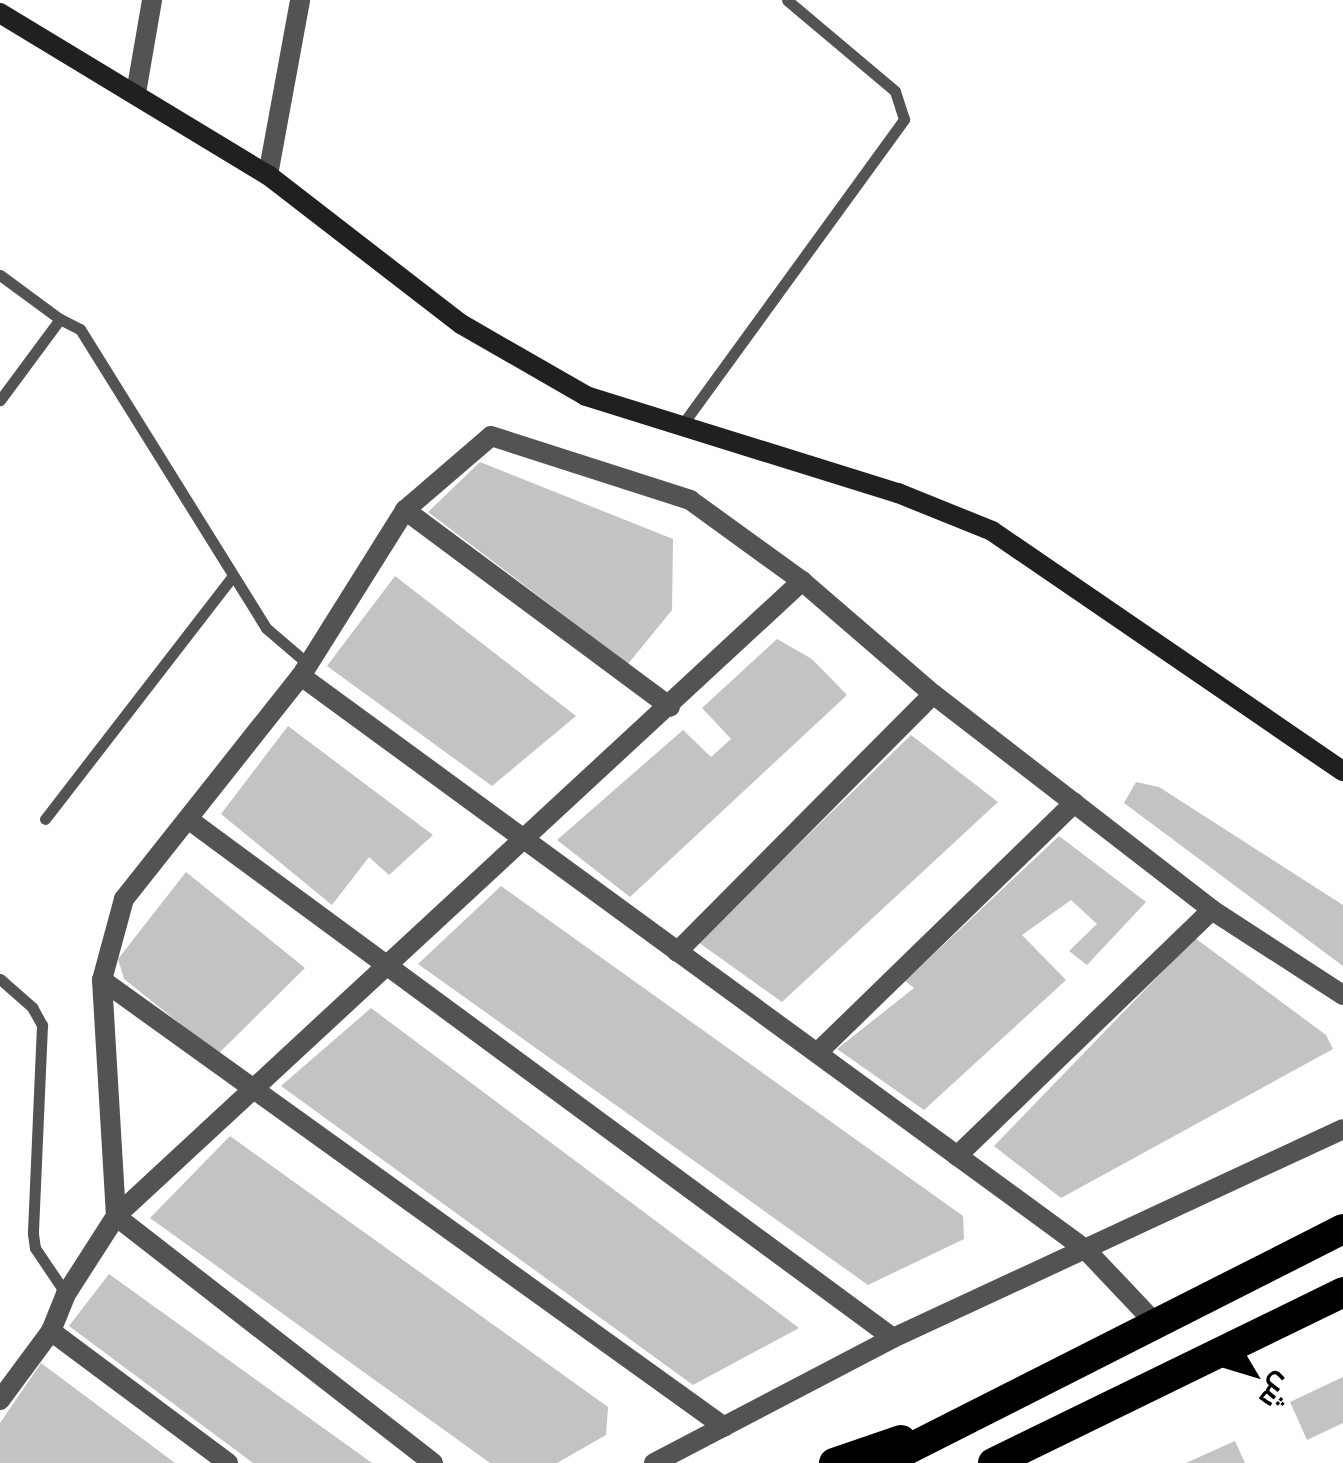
<!DOCTYPE html>
<meta charset="utf-8">
<style>
body{margin:0}
#map{position:relative;width:1343px;height:1463px;overflow:hidden;background:#fff;font-family:"Asap Condensed",Cairo,sans-serif}
div>[style]{position:absolute}
.building>*{inset:0;background:#c3c3c3}
.lane>*{height:11px;margin:-5.5px;padding:0 5.5px;transform-origin:5.5px;border-radius:5.5px;background:#535353}
.street>*{height:20px;margin:-10px;padding:0 10px;transform-origin:10px;border-radius:10px;background:#535353}
.secondary>*{height:20px;margin:-10px;padding:0 10px;transform-origin:10px;border-radius:10px;background:#202020}
.highway>*{height:30px;margin:-15px;padding:0 15px;transform-origin:15px;border-radius:15px;background:#000}
span{translate:-50% -50%;white-space:nowrap;text-align:center;line-height:1.15;-webkit-text-stroke:8px #fff;paint-order:stroke}
.north{position:absolute;left:1203px;top:1323px;width:100px;height:100px;-webkit-text-stroke:8px #fff;paint-order:stroke;rotate:128deg;font-size:28px;font-weight:700;line-height:40px;text-align:center;color:#000}
.north::after{content:'';display:block;margin:auto;width:35px;height:45px;background:#000;clip-path:polygon(50% 0,100% 100%,50% 72%,0 100%)}
</style>
<div id="map">
<div class="building">
<i style="clip-path:polygon(480px 462px,673px 539px,672px 610px,628px 664px,428px 512px)"></i>
<i style="clip-path:polygon(395px 576px,576px 716px,492px 786px,327px 666px)"></i>
<i style="clip-path:polygon(777px 639px,812px 659px,847px 695px,630px 897px,557px 840px,683px 730px,711px 757px,731px 739px,702px 708px)"></i>
<i style="clip-path:polygon(288px 726px,433px 835px,389px 875px,369px 857px,332px 905px,221px 814px)"></i>
<i style="clip-path:polygon(911px 735px,998px 802px,782px 1002px,698px 942px)"></i>
<i style="clip-path:polygon(1136px 782px,1159px 787px,1343px 905px,1343px 966px,1124px 803px)"></i>
<i style="clip-path:polygon(1059px 836px,1146px 902px,1087px 965px,1069px 951px,1097px 924px,1071px 900px,1022px 935px,1066px 980px,924px 1110px,837px 1049px,914px 988px,905px 981px)"></i>
<i style="clip-path:polygon(186px 872px,305px 968px,218px 1054px,124px 979px,118px 959px)"></i>
<i style="clip-path:polygon(501px 886px,963px 1216px,964px 1239px,868px 1285px,418px 964px)"></i>
<i style="clip-path:polygon(1195px 938px,1326px 1035px,1333px 1049px,1061px 1198px,994px 1146px)"></i>
<i style="clip-path:polygon(371px 1008px,799px 1328px,693px 1385px,281px 1086px)"></i>
<i style="clip-path:polygon(230px 1136px,608px 1407px,606px 1435px,557px 1463px,490px 1463px,150px 1218px)"></i>
<i style="clip-path:polygon(109px 1274px,372px 1463px,253px 1463px,69px 1326px)"></i>
<i style="clip-path:polygon(41px 1363px,175px 1463px,0 1463px,0 1423px)"></i>
<i style="clip-path:polygon(1343px 1377px,1343px 1423px,1307px 1440px,1290px 1402px)"></i>
<i style="clip-path:polygon(1235px 1441px,1245px 1463px,1186px 1463px)"></i>
</div>
<div class="lane">
<i style="left:0;top:275px;width:74px;rotate:36.3deg"></i>
<i style="left:60px;top:319px;width:101px;rotate:126.5deg"></i>
<i style="left:60px;top:319px;width:22px;rotate:27deg"></i>
<i style="left:80px;top:329px;width:352px;rotate:58.1deg"></i>
<i style="left:266px;top:628px;width:55px;rotate:40.6deg"></i>
<i style="left:682px;top:425px;width:378px;rotate:-54deg"></i>
<i style="left:904px;top:119px;width:29px;rotate:-108deg"></i>
<i style="left:895px;top:91px;width:141px;rotate:-139.9deg"></i>
<i style="left:45px;top:819px;width:306px;rotate:-52.3deg"></i>
<i style="left:0;top:979px;width:43px;rotate:41.2deg"></i>
<i style="left:32px;top:1007px;width:21px;rotate:61deg"></i>
<i style="left:42px;top:1025px;width:209px;rotate:92.5deg"></i>
<i style="left:33px;top:1234px;width:14px;rotate:82deg"></i>
<i style="left:35px;top:1248px;width:55px;rotate:56deg"></i>
</div>
<div class="street">
<i style="left:136px;top:93px;width:94px;rotate:-80.2deg"></i>
<i style="left:268px;top:175px;width:178px;rotate:-79.6deg"></i>
<i style="left:405px;top:510px;width:330px;rotate:36.6deg"></i>
<i style="left:301px;top:676px;width:972px;rotate:36.17deg"></i>
<i style="left:1086px;top:1250px;width:99px;rotate:46.6deg"></i>
<i style="left:188px;top:819px;width:875px;rotate:36.36deg"></i>
<i style="left:677px;top:952px;width:363px;rotate:-45.2deg"></i>
<i style="left:102px;top:980px;width:766px;rotate:35.7deg"></i>
<i style="left:817px;top:1053px;width:359px;rotate:-44.2deg"></i>
<i style="left:957px;top:1156px;width:354px;rotate:-44deg"></i>
<i style="left:0;top:1400px;width:86px;rotate:-53.5deg"></i>
<i style="left:228px;top:1463px;width:221px;rotate:-143.3deg"></i>
<i style="left:51px;top:1331px;width:40px;rotate:-68deg"></i>
<i style="left:66px;top:1294px;width:93px;rotate:-57.3deg"></i>
<i style="left:116px;top:1216px;width:935px;rotate:-42.79deg"></i>
<i style="left:433px;top:1463px;width:402px;rotate:-142.1deg"></i>
<i style="left:116px;top:1216px;width:236px;rotate:-93.4deg"></i>
<i style="left:102px;top:980px;width:84px;rotate:-74.8deg"></i>
<i style="left:124px;top:899px;width:285px;rotate:-51.6deg"></i>
<i style="left:301px;top:676px;width:196px;rotate:-57.9deg"></i>
<i style="left:405px;top:510px;width:113px;rotate:-40.7deg"></i>
<i style="left:491px;top:436px;width:209px;rotate:17.8deg"></i>
<i style="left:690px;top:500px;width:138px;rotate:35.9deg"></i>
<i style="left:802px;top:581px;width:173px;rotate:40.8deg"></i>
<i style="left:933px;top:694px;width:353px;rotate:37.7deg"></i>
<i style="left:1212px;top:910px;width:156px;rotate:33deg"></i>
<i style="left:654px;top:1463px;width:270px;rotate:-27.6deg"></i>
<i style="left:893px;top:1338px;width:496px;rotate:-24.9deg"></i>
</div>
<div class="secondary">
<i style="left:0;top:13px;width:313px;rotate:31.2deg"></i>
<i style="left:268px;top:175px;width:244px;rotate:37.7deg"></i>
<i style="left:461px;top:324px;width:144px;rotate:29.9deg"></i>
<i style="left:586px;top:396px;width:327px;rotate:17.3deg"></i>
<i style="left:898px;top:493px;width:101px;rotate:22deg"></i>
<i style="left:992px;top:531px;width:425px;rotate:34.4deg"></i>
</div>
<div class="highway">
<i style="left:834px;top:1463px;width:71px;rotate:-18.9deg"></i>
<i style="left:881px;top:1463px;width:518px;rotate:-26.86deg"></i>
<i style="left:993px;top:1463px;width:390px;rotate:-26deg"></i>
</div>
<div class="north">ش</div>
</div>
